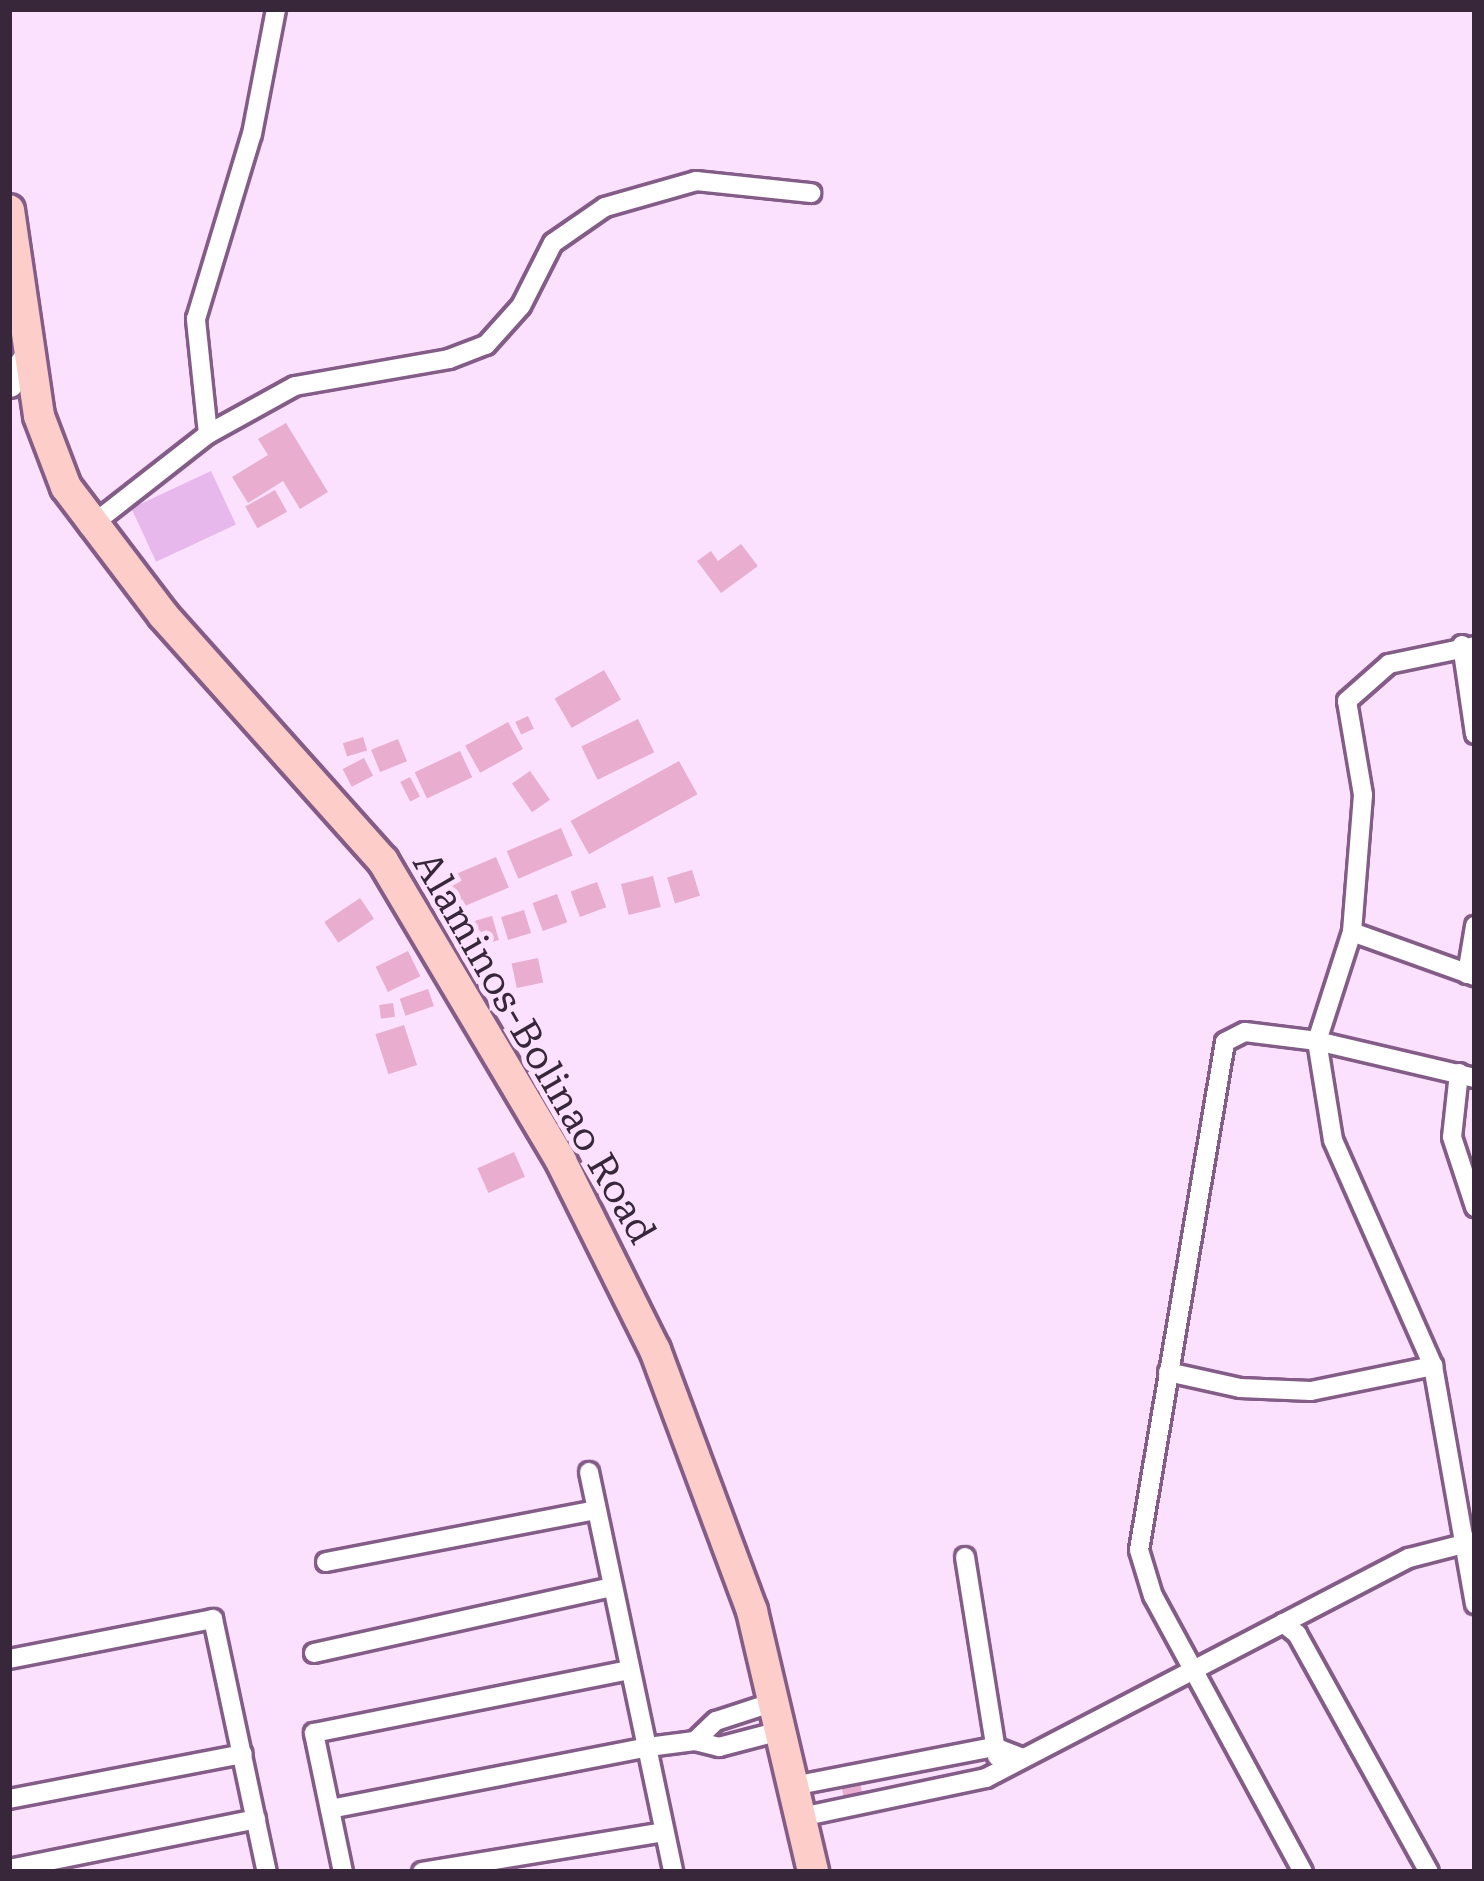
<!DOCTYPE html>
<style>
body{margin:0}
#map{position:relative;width:1484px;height:1881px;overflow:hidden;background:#fce1fe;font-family:"Roboto Serif",serif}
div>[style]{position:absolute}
.green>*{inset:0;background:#e6b8eb;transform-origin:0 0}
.building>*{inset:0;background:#e8adcf;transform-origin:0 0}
.roads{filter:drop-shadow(3px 0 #835c87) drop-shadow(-3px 0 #835c87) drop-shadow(0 3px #835c87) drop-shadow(0 -3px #835c87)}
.street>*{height:18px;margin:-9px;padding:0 9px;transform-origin:9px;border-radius:9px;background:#fff}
.secondary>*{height:27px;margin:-13.5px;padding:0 13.5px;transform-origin:13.5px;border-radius:13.5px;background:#fff}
.primary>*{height:30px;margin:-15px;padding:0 15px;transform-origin:15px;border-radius:15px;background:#fdcdca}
span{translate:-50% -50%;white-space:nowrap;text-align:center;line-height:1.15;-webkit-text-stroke:10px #fce1fe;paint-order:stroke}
.street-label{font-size:39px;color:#38273a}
.frame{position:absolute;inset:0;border:12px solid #38273a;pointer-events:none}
</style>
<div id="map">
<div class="green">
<i style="left:211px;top:471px;width:59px;height:88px;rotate:65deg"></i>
</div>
<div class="building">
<i style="clip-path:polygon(286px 423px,328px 492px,300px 509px,283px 481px,248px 503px,232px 477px,268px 455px,258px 439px)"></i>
<i style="left:275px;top:490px;width:25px;height:34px;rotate:61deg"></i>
<i style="clip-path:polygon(741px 544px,758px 566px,721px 593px,697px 561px,711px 551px,718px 561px)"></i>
<i style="left:604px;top:670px;width:34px;height:57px;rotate:60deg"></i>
<i style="left:528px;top:716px;width:14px;height:14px;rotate:65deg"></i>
<i style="left:638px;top:719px;width:37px;height:63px;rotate:64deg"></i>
<i style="left:508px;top:722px;width:31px;height:49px;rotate:61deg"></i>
<i style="left:363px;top:737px;width:14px;height:21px;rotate:73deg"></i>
<i style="left:398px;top:739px;width:24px;height:29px;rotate:68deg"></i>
<i style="left:460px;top:751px;width:29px;height:50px;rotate:65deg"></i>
<i style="left:364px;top:758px;width:20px;height:24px;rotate:63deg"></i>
<i style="left:679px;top:761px;width:38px;height:124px;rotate:61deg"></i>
<i style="left:530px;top:771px;width:35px;height:22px;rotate:55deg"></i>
<i style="left:410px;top:777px;width:22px;height:11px;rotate:63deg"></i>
<i style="left:561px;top:828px;width:30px;height:59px;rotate:67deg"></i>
<i style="left:496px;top:857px;width:33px;height:53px;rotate:67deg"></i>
<i style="left:692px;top:870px;width:27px;height:26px;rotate:73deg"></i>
<i style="left:653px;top:876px;width:32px;height:33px;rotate:76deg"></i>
<i style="left:597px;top:882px;width:27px;height:28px;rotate:70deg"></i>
<i style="left:557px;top:894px;width:30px;height:26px;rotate:70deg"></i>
<i style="left:360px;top:898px;width:25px;height:43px;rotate:56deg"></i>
<i style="left:524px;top:910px;width:24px;height:24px;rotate:73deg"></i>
<i style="left:492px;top:916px;width:25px;height:29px;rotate:74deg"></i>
<i style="left:408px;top:951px;width:28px;height:36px;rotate:64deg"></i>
<i style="left:538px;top:958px;width:25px;height:27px;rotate:78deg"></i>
<i style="left:428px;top:989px;width:18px;height:30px;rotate:71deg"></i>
<i style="left:393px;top:1003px;width:14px;height:14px;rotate:82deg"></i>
<i style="left:404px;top:1025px;width:42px;height:30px;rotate:72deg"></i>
<i style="left:514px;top:1152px;width:27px;height:40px;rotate:66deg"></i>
<i style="left:859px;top:1778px;width:19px;height:19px;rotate:78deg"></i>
</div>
<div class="roads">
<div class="street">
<i style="left:208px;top:434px;width:99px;rotate:-28.9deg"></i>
<i style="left:295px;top:386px;width:156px;rotate:-9.9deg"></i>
<i style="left:449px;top:359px;width:40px;rotate:-21deg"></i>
<i style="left:486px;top:345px;width:52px;rotate:-48.1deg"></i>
<i style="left:521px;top:306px;width:71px;rotate:-63.1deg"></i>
<i style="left:553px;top:243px;width:63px;rotate:-34.7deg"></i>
<i style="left:605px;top:207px;width:95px;rotate:-15.9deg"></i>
<i style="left:696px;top:181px;width:116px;rotate:6deg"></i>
<i style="left:89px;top:527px;width:151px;rotate:-38deg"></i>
<i style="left:208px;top:434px;width:116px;rotate:-96deg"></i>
<i style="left:196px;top:319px;width:193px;rotate:-73.2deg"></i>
<i style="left:252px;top:134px;width:127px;rotate:-79.1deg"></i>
<i style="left:1462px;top:645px;width:90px;rotate:81.7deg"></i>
<i style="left:1475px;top:646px;width:88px;rotate:168.2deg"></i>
<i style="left:1389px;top:664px;width:56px;rotate:138.6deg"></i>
<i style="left:1347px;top:701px;width:95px;rotate:80.3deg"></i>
<i style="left:1363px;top:795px;width:137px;rotate:94.6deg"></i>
<i style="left:1352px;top:932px;width:114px;rotate:107.8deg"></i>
<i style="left:1317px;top:1041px;width:100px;rotate:80.8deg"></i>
<i style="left:1333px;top:1140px;width:247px;rotate:66.1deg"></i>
<i style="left:1433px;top:1366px;width:242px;rotate:80deg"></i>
<i style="left:1352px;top:932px;width:131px;rotate:19.7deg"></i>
<i style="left:1467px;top:974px;width:49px;rotate:-80.5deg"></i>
<i style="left:1459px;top:1073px;width:64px;rotate:96.2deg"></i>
<i style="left:1452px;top:1137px;width:74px;rotate:71.8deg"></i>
<i style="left:1168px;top:1372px;width:74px;rotate:12.5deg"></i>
<i style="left:1240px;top:1388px;width:71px;rotate:2.4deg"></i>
<i style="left:1311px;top:1391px;width:125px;rotate:-11.6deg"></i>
<i style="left:589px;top:1472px;width:409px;rotate:78.1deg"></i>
<i style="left:965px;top:1557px;width:202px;rotate:80.9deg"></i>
<i style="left:326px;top:1562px;width:275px;rotate:-10.9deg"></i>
<i style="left:1283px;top:1623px;width:18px;rotate:38deg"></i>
<i style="left:1297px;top:1634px;width:272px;rotate:61deg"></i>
<i style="left:314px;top:1653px;width:304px;rotate:-12.5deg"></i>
<i style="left:9px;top:1659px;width:208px;rotate:-11.1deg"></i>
<i style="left:213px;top:1619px;width:259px;rotate:78deg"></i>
<i style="left:695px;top:1741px;width:29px;rotate:-44deg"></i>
<i style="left:716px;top:1721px;width:61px;rotate:-18.1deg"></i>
<i style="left:793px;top:1786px;width:205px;rotate:-11deg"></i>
<i style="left:994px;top:1747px;width:30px;rotate:21deg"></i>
<i style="left:9px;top:1799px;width:238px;rotate:-10.9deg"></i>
<i style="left:330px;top:1809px;width:324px;rotate:-11deg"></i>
<i style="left:648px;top:1747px;width:47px;rotate:-7.3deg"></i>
<i style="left:695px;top:1741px;width:25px;rotate:14deg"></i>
<i style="left:719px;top:1747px;width:63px;rotate:-14.7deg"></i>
<i style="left:801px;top:1817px;width:189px;rotate:-11.9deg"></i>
<i style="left:986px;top:1778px;width:477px;rotate:-27.5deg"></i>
<i style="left:1409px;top:1558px;width:68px;rotate:-14.4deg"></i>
<i style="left:9px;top:1869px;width:252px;rotate:-11.4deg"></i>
<i style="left:343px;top:1872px;width:142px;rotate:-101.8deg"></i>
<i style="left:314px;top:1733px;width:322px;rotate:-11.3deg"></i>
<i style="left:422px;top:1872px;width:245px;rotate:-9.4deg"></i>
<i style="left:1303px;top:1872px;width:314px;rotate:-118.5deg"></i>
<i style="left:1153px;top:1596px;width:48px;rotate:-106.9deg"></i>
<i style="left:1139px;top:1550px;width:515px;rotate:-80.39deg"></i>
<i style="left:1225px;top:1042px;width:22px;rotate:-27deg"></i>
<i style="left:1245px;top:1032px;width:73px;rotate:7.1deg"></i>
<i style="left:1317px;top:1041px;width:162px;rotate:13.2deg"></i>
</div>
<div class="secondary">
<i style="left:9px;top:383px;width:31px;rotate:-54deg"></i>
</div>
<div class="primary">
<i style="left:9px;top:210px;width:208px;rotate:81.7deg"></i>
<i style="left:39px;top:416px;width:76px;rotate:69.2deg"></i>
<i style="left:66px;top:487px;width:161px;rotate:52.8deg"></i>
<i style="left:163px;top:615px;width:330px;rotate:48.2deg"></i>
<i style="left:383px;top:861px;width:349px;rotate:59.3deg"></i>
<i style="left:561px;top:1161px;width:211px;rotate:63.6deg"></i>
<i style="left:655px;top:1350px;width:278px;rotate:69.6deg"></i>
<i style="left:752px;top:1611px;width:268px;rotate:76.8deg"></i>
</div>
</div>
<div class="street-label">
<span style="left:534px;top:1048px;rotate:60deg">Alaminos-Bolinao Road</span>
</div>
<div class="frame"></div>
</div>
